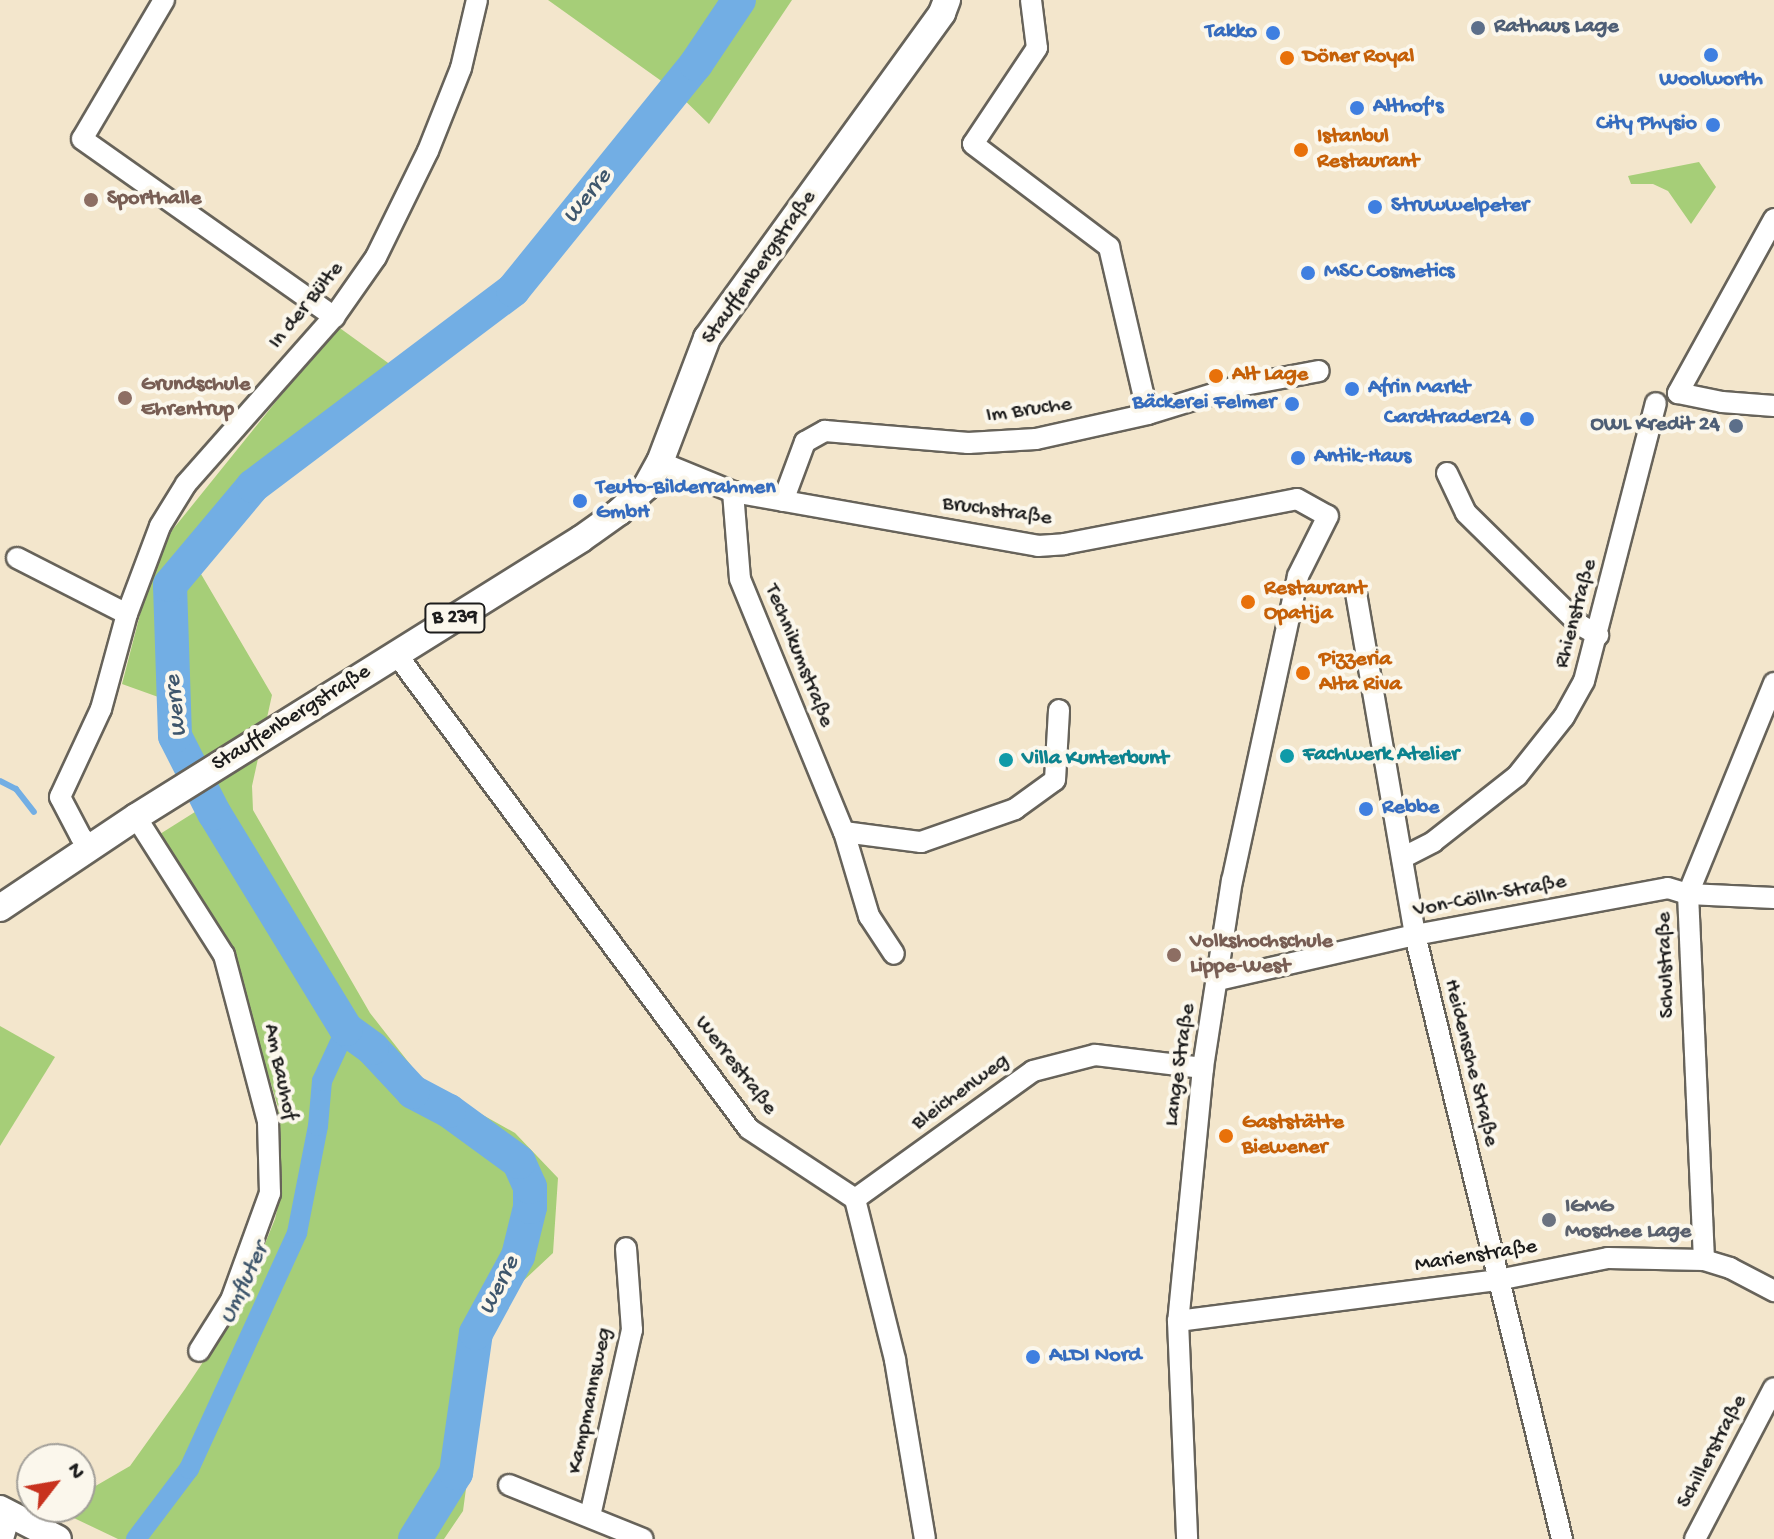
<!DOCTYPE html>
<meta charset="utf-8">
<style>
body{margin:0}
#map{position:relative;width:1774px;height:1539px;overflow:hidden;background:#f3e6cc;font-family:"Gochi Hand",sans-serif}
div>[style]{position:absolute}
.green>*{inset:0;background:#a6ce78}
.stream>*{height:6px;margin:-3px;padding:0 3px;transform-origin:3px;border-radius:3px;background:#72aee4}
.canal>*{height:20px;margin:-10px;padding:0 10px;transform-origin:10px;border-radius:10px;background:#72aee4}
.river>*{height:34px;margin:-17px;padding:0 17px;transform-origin:17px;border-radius:17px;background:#72aee4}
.roads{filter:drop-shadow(2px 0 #67635a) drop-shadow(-2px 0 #67635a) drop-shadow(0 2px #67635a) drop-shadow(0 -2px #67635a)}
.minor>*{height:20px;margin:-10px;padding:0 10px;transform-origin:10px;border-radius:10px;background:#fff}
.major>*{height:26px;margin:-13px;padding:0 13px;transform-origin:13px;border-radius:13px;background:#fff}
.dots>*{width:22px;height:22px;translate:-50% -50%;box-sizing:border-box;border:4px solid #fbf7ec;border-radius:50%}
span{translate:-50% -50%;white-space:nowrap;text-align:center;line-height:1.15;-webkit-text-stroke:8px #fbf7ec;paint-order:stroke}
.shield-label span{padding:2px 6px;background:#fbf7ec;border:2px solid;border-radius:6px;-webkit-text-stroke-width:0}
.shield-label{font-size:20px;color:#1c1c1c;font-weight:700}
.service-label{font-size:22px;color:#4e5e75;font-weight:700}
.left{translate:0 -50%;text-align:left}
.right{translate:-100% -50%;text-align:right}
.shop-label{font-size:22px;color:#366cbe;font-weight:700}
.food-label{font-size:22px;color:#c56008;font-weight:700}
.education-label{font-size:22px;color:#785e54;font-weight:700}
.street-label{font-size:22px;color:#1c1c1c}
.culture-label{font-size:22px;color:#0d838f;font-weight:700}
.worship-label{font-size:22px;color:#5b616d;font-weight:700}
.water-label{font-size:24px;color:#3e566c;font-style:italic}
.north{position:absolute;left:16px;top:1443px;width:80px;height:80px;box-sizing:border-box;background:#fbf7ec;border:2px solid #a29f99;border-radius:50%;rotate:59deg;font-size:22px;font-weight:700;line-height:32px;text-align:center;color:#1c1c1c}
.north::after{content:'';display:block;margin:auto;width:28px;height:36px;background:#c8321e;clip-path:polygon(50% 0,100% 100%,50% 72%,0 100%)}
</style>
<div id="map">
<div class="green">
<i style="clip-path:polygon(548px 0,792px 0,709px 124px,674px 90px)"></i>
<i style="clip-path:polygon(1699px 162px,1716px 187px,1691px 224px,1668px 191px,1653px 184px,1631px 184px,1628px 176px)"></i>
<i style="clip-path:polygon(337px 326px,402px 373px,254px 487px,201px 574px,272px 695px,252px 786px,253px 810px,370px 1013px,424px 1082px,515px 1133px,558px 1178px,553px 1253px,521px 1283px,486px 1339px,463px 1511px,444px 1539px,118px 1539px,55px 1509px,80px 1507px,80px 1495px,130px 1466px,185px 1389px,239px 1308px,275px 1219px,282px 1188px,278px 1107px,230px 949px,160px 834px,214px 800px,176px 736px,175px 703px,122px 684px,157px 549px)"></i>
<i style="clip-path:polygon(0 1026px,55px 1057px,0 1146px)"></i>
</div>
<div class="stream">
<i style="left:0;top:781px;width:18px;rotate:27deg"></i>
<i style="left:16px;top:789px;width:29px;rotate:52deg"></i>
</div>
<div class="canal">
<i style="left:136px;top:1539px;width:88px;rotate:-52.9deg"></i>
<i style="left:189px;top:1469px;width:260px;rotate:-65.4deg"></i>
<i style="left:297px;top:1233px;width:109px;rotate:-78.9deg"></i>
<i style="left:318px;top:1126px;width:45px;rotate:-84.9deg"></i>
<i style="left:322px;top:1081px;width:57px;rotate:-65.2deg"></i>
</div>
<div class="river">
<i style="left:415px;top:1539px;width:78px;rotate:-58.2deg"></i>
<i style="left:456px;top:1473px;width:141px;rotate:-81.9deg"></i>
<i style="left:476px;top:1333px;width:88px;rotate:-61.4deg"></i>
<i style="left:518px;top:1256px;width:50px;rotate:-76.2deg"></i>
<i style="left:530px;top:1207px;width:20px;rotate:-90deg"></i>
<i style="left:530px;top:1187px;width:27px;rotate:-114deg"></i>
<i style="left:519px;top:1162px;width:87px;rotate:-143.9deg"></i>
<i style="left:449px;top:1111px;width:41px;rotate:-152.2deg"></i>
<i style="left:413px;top:1092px;width:60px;rotate:-133deg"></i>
<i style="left:372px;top:1048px;width:32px;rotate:-144deg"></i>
<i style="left:346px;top:1029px;width:253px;rotate:-121.4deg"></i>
<i style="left:214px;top:813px;width:86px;rotate:-116.9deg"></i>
<i style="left:175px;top:736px;width:151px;rotate:-91.9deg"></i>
<i style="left:170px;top:585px;width:129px;rotate:-50deg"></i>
<i style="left:253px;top:486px;width:326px;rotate:-37deg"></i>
<i style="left:513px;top:290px;width:291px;rotate:-51deg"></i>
<i style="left:696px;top:64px;width:77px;rotate:-56.1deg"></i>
</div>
<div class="roads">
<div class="minor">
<i style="left:164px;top:0;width:161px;rotate:120.5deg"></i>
<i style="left:82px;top:139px;width:309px;rotate:35.2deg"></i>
<i style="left:1031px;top:0;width:48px;rotate:82.9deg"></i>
<i style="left:1037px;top:48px;width:115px;rotate:123.7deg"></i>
<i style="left:973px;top:144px;width:171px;rotate:37.1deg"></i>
<i style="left:1109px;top:247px;width:171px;rotate:76.9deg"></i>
<i style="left:1774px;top:219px;width:199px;rotate:118.9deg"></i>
<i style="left:1678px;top:393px;width:45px;rotate:11.6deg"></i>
<i style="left:1722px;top:402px;width:52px;rotate:4.4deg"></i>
<i style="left:660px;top:462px;width:79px;rotate:22.3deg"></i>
<i style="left:733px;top:492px;width:310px;rotate:10deg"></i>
<i style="left:1038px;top:546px;width:26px;rotate:-4deg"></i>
<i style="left:1064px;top:544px;width:237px;rotate:-10.9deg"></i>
<i style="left:1297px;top:499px;width:35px;rotate:29deg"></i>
<i style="left:1328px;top:516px;width:67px;rotate:116.6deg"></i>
<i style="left:1298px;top:576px;width:311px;rotate:102.2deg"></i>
<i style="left:1232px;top:880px;width:190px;rotate:98.8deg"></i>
<i style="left:1203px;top:1068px;width:254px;rotate:95.6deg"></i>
<i style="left:1178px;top:1321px;width:218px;rotate:87.6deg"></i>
<i style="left:1447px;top:473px;width:44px;rotate:64.6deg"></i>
<i style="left:1466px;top:513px;width:160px;rotate:44.5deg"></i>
<i style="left:1580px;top:625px;width:21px;rotate:29deg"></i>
<i style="left:733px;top:492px;width:87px;rotate:85.4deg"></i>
<i style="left:740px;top:579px;width:274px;rotate:67.7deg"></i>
<i style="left:844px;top:832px;width:88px;rotate:73.4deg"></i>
<i style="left:869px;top:916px;width:45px;rotate:56.7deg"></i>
<i style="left:783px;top:501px;width:63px;rotate:-69.6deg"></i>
<i style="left:805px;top:442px;width:23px;rotate:-29deg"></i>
<i style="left:825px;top:431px;width:144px;rotate:4.8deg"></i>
<i style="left:968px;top:443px;width:68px;rotate:-3.4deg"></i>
<i style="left:1036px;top:439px;width:115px;rotate:-12.6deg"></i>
<i style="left:1148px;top:414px;width:95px;rotate:-17.1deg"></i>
<i style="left:1239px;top:386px;width:81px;rotate:-10.6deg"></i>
<i style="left:17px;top:558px;width:123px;rotate:27deg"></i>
<i style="left:1356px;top:593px;width:347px;rotate:80.2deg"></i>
<i style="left:1415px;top:935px;width:622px;rotate:76.32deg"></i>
<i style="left:397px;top:655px;width:590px;rotate:53.4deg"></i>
<i style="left:749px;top:1129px;width:127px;rotate:33.4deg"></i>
<i style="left:855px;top:1199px;width:166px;rotate:76deg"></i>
<i style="left:895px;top:1360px;width:181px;rotate:80.5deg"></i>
<i style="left:136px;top:817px;width:164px;rotate:57.5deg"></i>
<i style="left:224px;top:955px;width:173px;rotate:75.2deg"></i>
<i style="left:268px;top:1122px;width:71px;rotate:88.4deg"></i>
<i style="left:270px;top:1193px;width:114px;rotate:110deg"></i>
<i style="left:231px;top:1300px;width:60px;rotate:122.1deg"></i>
<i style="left:844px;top:832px;width:78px;rotate:7.4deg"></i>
<i style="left:921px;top:842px;width:100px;rotate:-19.3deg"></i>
<i style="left:1015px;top:809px;width:49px;rotate:-35.9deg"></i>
<i style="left:1055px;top:780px;width:70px;rotate:-86.7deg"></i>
<i style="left:91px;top:847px;width:14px;rotate:-135deg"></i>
<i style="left:81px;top:837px;width:45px;rotate:-117.7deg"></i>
<i style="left:60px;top:797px;width:97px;rotate:-65deg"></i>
<i style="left:101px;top:709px;width:98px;rotate:-74.7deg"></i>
<i style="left:127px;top:614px;width:94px;rotate:-69.4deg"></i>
<i style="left:160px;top:526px;width:49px;rotate:-58.2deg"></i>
<i style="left:186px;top:484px;width:223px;rotate:-48.5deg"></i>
<i style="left:334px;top:317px;width:73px;rotate:-55deg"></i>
<i style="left:376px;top:257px;width:118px;rotate:-63.9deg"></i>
<i style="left:428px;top:151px;width:89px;rotate:-68.3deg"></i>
<i style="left:461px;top:68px;width:70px;rotate:-76.8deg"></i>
<i style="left:1402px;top:858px;width:35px;rotate:-27deg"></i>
<i style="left:1433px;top:842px;width:107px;rotate:-38.2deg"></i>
<i style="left:1517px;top:776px;width:75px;rotate:-51.5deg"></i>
<i style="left:1564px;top:717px;width:41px;rotate:-60.9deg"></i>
<i style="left:1584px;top:681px;width:287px;rotate:-75.5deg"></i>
<i style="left:1218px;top:980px;width:202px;rotate:-12.9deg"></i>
<i style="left:1415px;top:935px;width:257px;rotate:-10.5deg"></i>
<i style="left:1668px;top:888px;width:21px;rotate:17deg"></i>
<i style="left:1688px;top:894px;width:86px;rotate:2.7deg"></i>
<i style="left:855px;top:1199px;width:219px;rotate:-35.7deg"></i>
<i style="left:1033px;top:1071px;width:64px;rotate:-14.5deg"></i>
<i style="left:1095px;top:1055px;width:109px;rotate:6.9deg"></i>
<i style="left:1704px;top:1260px;width:366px;rotate:-92.5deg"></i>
<i style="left:1688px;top:894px;width:228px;rotate:-67.8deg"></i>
<i style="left:1178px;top:1321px;width:323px;rotate:-7.3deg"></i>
<i style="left:1498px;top:1280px;width:112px;rotate:-11.3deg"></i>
<i style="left:1608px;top:1258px;width:96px;rotate:1.2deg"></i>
<i style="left:1704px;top:1260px;width:27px;rotate:17deg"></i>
<i style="left:1730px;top:1268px;width:50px;rotate:27.6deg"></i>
<i style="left:509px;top:1485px;width:144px;rotate:21.9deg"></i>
<i style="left:590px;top:1516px;width:191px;rotate:-77.3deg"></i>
<i style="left:632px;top:1330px;width:82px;rotate:-94.2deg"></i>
<i style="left:3px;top:1539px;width:26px;rotate:-74deg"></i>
<i style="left:1695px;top:1539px;width:170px;rotate:-62.4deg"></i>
</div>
<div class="major">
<i style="left:0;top:908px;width:164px;rotate:-33.8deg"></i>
<i style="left:136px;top:817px;width:525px;rotate:-31.99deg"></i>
<i style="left:581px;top:539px;width:47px;rotate:-35.4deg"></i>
<i style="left:619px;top:512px;width:37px;rotate:-43deg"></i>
<i style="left:646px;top:487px;width:29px;rotate:-61deg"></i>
<i style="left:660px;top:462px;width:133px;rotate:-69.2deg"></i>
<i style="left:707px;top:338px;width:401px;rotate:-54.1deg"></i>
<i style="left:942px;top:13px;width:14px;rotate:-69deg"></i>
<i style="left:0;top:1509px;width:65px;rotate:27.3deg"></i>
</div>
</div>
<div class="dots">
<i style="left:1478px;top:28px;background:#5c6f8a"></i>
<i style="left:1273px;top:33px;background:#3f7fe0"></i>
<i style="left:1711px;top:55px;background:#3f7fe0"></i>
<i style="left:1287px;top:58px;background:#e8710a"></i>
<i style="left:1357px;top:108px;background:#3f7fe0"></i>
<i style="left:1713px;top:125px;background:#3f7fe0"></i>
<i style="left:1301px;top:150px;background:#e8710a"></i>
<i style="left:91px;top:200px;background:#8d6e63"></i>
<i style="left:1375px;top:207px;background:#3f7fe0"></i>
<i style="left:1308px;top:273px;background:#3f7fe0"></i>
<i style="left:1216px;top:376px;background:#e8710a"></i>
<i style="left:1352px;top:389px;background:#3f7fe0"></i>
<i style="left:125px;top:398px;background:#8d6e63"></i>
<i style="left:1292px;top:404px;background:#3f7fe0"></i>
<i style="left:1527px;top:419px;background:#3f7fe0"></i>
<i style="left:1736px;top:426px;background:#5c6f8a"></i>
<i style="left:1298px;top:458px;background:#3f7fe0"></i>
<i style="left:580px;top:501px;background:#3f7fe0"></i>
<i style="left:1248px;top:602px;background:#e8710a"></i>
<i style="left:1303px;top:673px;background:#e8710a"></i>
<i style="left:1287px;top:756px;background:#0f9aa8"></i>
<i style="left:1006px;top:760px;background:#0f9aa8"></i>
<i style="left:1366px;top:809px;background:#3f7fe0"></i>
<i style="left:1174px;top:955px;background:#8d6e63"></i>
<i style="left:1226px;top:1136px;background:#e8710a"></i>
<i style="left:1549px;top:1220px;background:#6b7280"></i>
<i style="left:1033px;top:1357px;background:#3f7fe0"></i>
</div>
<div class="shield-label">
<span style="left:455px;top:618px">B 239</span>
</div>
<div class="service-label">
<span class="left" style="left:1494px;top:28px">Rathaus Lage</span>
<span class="right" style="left:1720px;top:426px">OWL Kredit 24</span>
</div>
<div class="shop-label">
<span class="right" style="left:1257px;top:33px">Takko</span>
<span style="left:1711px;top:81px">Woolworth</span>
<span class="left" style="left:1373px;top:108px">Althof's</span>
<span class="right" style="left:1697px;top:125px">City Physio</span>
<span class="left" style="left:1391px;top:207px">Struwwelpeter</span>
<span class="left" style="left:1324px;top:273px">MSC Cosmetics</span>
<span class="left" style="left:1368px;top:389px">Afrin Markt</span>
<span class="right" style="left:1276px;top:404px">Bäckerei Felmer</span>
<span class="right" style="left:1511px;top:419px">Cardtrader24</span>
<span class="left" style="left:1314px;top:458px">Antik-Haus</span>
<span class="left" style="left:596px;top:501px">Teuto-Bilderrahmen<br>GmbH</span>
<span class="left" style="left:1382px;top:809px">Rebbe</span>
<span class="left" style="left:1049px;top:1357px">ALDI Nord</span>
</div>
<div class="food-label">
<span class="left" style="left:1303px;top:58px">Döner Royal</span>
<span class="left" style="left:1317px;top:150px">Istanbul<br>Restaurant</span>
<span class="left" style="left:1232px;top:376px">Alt Lage</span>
<span class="left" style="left:1264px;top:602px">Restaurant<br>Opatija</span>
<span class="left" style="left:1319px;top:673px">Pizzeria<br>Alta Riva</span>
<span class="left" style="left:1242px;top:1136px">Gaststätte<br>Biewener</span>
</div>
<div class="education-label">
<span class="left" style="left:107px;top:200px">Sporthalle</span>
<span class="left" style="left:141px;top:398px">Grundschule<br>Ehrentrup</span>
<span class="left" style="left:1190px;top:955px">Volkshochschule<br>Lippe-West</span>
</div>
<div class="street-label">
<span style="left:760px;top:268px;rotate:-55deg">Stauffenbergstraße</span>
<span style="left:307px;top:306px;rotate:-51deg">In der Bülte</span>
<span style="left:1029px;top:411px;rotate:-8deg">Im Bruche</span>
<span style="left:997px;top:512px;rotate:8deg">Bruchstraße</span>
<span style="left:1577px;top:614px;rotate:-75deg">Rhienstraße</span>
<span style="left:798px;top:656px;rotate:68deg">Technikumstraße</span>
<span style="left:292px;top:719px;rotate:-32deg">Stauffenbergstraße</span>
<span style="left:1490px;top:897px;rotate:-11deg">Von-Cölln-Straße</span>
<span style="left:1667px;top:965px;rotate:-92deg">Schulstraße</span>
<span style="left:1470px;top:1063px;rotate:76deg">Heidensche Straße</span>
<span style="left:1181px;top:1065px;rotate:-82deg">Lange Straße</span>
<span style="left:735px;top:1066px;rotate:52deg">Werrestraße</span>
<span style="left:279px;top:1072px;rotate:78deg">Am Bauhof</span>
<span style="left:961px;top:1093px;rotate:-36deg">Bleichenweg</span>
<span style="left:1476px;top:1257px;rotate:-9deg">Marienstraße</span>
<span style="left:591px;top:1401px;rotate:-78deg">Kampmannsweg</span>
<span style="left:1713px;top:1452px;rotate:-62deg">Schillerstraße</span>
</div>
<div class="culture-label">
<span class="left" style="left:1303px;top:756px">Fachwerk Atelier</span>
<span class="left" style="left:1022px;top:760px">Villa Kunterbunt</span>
</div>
<div class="worship-label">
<span class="left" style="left:1565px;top:1220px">IGMG<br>Moschee Lage</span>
</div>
<div class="water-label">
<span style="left:588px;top:197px;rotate:-51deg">Werre</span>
<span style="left:177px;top:706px;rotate:-96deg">Werre</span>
<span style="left:245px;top:1284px;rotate:-65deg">Umfluter</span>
<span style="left:500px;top:1286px;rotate:-63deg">Werre</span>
</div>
<div class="north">N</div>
</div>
